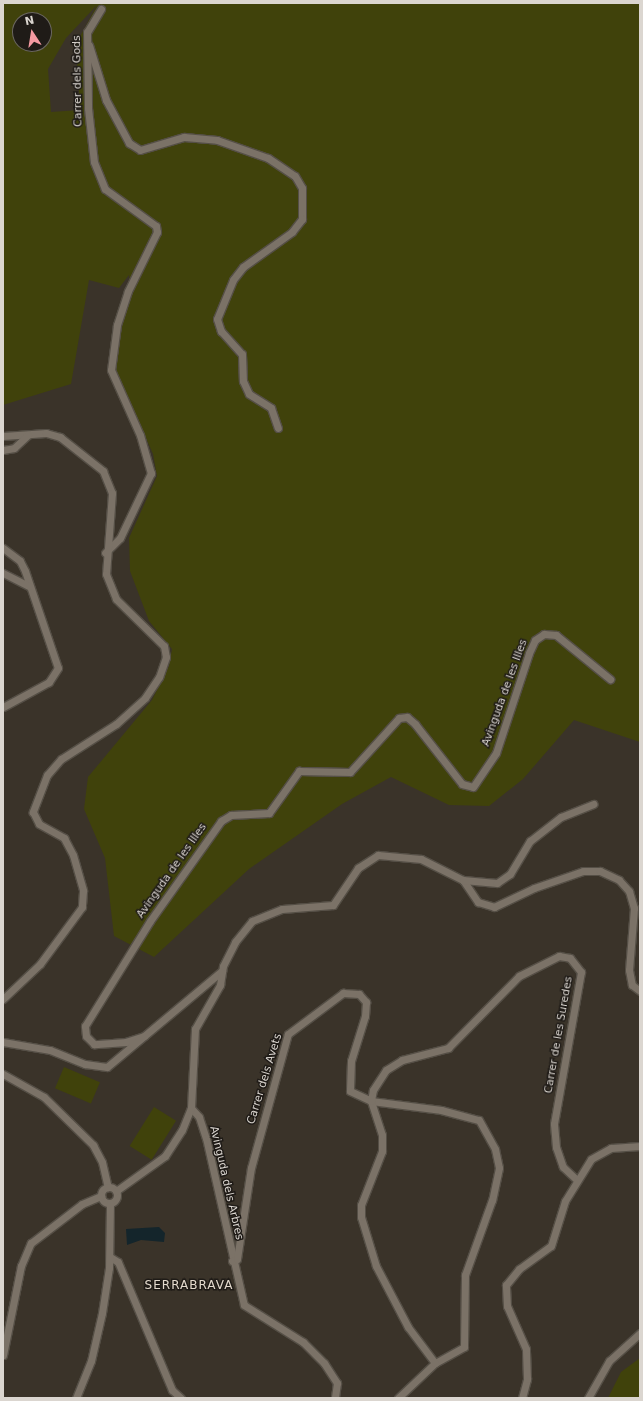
<!DOCTYPE html>
<style>
body{margin:0}
#map{position:relative;width:643px;height:1401px;overflow:hidden;background:#3a3329;font-family:"DejaVu Sans",sans-serif}
div>[style]{position:absolute}
.green>*{inset:0;background:#40420b;transform-origin:0 0}
.water>*{inset:0;background:#14252b}
.roads{filter:drop-shadow(1px 0 #554f46) drop-shadow(-1px 0 #554f46) drop-shadow(0 1px #554f46) drop-shadow(0 -1px #554f46)}
.minor>*{height:7px;margin:-3.5px;padding:0 3.5px;transform-origin:3.5px;border-radius:3.5px;background:#7b7267}
.minor>.ring{margin:-3.5px;padding:0;box-sizing:content-box;background:none;border:7px solid #7b7267;border-radius:50%}
span{translate:-50% -50%;white-space:nowrap;text-align:center;line-height:1.15;-webkit-text-stroke:3px #1f1b17;paint-order:stroke}
.street-label{font-size:11px;color:#dbd6d0}
.neighbourhood-label{font-size:12px;color:#e4dacd;letter-spacing:1px}
.frame{position:absolute;inset:0;border:4px solid #dbd6d0;pointer-events:none}
.north{position:absolute;left:12px;top:12px;width:40px;height:40px;box-sizing:border-box;background:#1f1b17;border:1px solid #6a6661;border-radius:50%;rotate:348deg;font-size:11px;font-weight:700;line-height:16px;text-align:center;color:#dbd6d0}
.north::after{content:'';display:block;margin:auto;width:14px;height:18px;background:#f49aa2;clip-path:polygon(50% 0,100% 100%,50% 72%,0 100%)}
</style>
<div id="map">
<div class="green">
<i style="clip-path:polygon(evenodd,3px 3px,640px 3px,640px 742px,574px 720px,523px 779px,489px 806px,449px 805px,391px 777px,342px 804px,249px 869px,154px 957px,114px 936px,105px 858px,84px 809px,88px 777px,152px 700px,169px 666px,172px 649px,149px 621px,130px 571px,129px 538px,157px 476px,153px 454px,115px 368px,122px 325px,132px 293px,129px 275px,119px 288px,89px 280px,71px 384px,3px 405px,3px 3px,97px 5px,76px 44px,80px 110px,51px 112px,48px 69px,66px 38px,97px 5px,3px 3px,20px 20px,44px 20px,44px 44px,20px 44px,20px 20px)"></i>
<i style="left:64px;top:1067px;width:39px;height:23px;rotate:23deg"></i>
<i style="left:154px;top:1107px;width:26px;height:46px;rotate:32deg"></i>
<i style="clip-path:polygon(640px 1358px,640px 1398px,608px 1398px,621px 1372px)"></i>
</div>
<div class="water">
<i style="clip-path:polygon(159px 1227px,165px 1233px,164px 1242px,141px 1240px,127px 1245px,126px 1229px)"></i>
</div>
<div class="roads">
<div class="minor">
<i style="left:101px;top:9px;width:27px;rotate:121deg"></i>
<i style="left:87px;top:32px;width:76px;rotate:89.2deg"></i>
<i style="left:88px;top:108px;width:54px;rotate:83.7deg"></i>
<i style="left:94px;top:162px;width:29px;rotate:68deg"></i>
<i style="left:105px;top:189px;width:63px;rotate:36deg"></i>
<i style="left:156px;top:226px;width:6px;rotate:81deg"></i>
<i style="left:157px;top:232px;width:66px;rotate:116.2deg"></i>
<i style="left:128px;top:291px;width:36px;rotate:108deg"></i>
<i style="left:117px;top:325px;width:45px;rotate:97.6deg"></i>
<i style="left:111px;top:370px;width:71px;rotate:66deg"></i>
<i style="left:140px;top:435px;width:40px;rotate:74deg"></i>
<i style="left:151px;top:473px;width:72px;rotate:115.5deg"></i>
<i style="left:120px;top:538px;width:21px;rotate:135deg"></i>
<i style="left:89px;top:45px;width:58px;rotate:72.8deg"></i>
<i style="left:106px;top:100px;width:49px;rotate:61.9deg"></i>
<i style="left:129px;top:143px;width:13px;rotate:32deg"></i>
<i style="left:140px;top:150px;width:46px;rotate:-16.5deg"></i>
<i style="left:184px;top:137px;width:33px;rotate:5deg"></i>
<i style="left:217px;top:140px;width:54px;rotate:19.4deg"></i>
<i style="left:268px;top:158px;width:32px;rotate:34deg"></i>
<i style="left:295px;top:176px;width:14px;rotate:60deg"></i>
<i style="left:302px;top:188px;width:31px;rotate:90deg"></i>
<i style="left:302px;top:219px;width:16px;rotate:128deg"></i>
<i style="left:292px;top:232px;width:60px;rotate:144.5deg"></i>
<i style="left:243px;top:267px;width:16px;rotate:128deg"></i>
<i style="left:233px;top:280px;width:42px;rotate:112.3deg"></i>
<i style="left:217px;top:319px;width:13px;rotate:72deg"></i>
<i style="left:221px;top:331px;width:31px;rotate:48deg"></i>
<i style="left:242px;top:354px;width:27px;rotate:88deg"></i>
<i style="left:243px;top:381px;width:14px;rotate:65deg"></i>
<i style="left:249px;top:394px;width:26px;rotate:32deg"></i>
<i style="left:271px;top:408px;width:21px;rotate:71deg"></i>
<i style="left:3px;top:436px;width:43px;rotate:-4deg"></i>
<i style="left:46px;top:433px;width:15px;rotate:16deg"></i>
<i style="left:60px;top:437px;width:55px;rotate:38.3deg"></i>
<i style="left:103px;top:471px;width:24px;rotate:68deg"></i>
<i style="left:112px;top:493px;width:81px;rotate:94.2deg"></i>
<i style="left:106px;top:574px;width:27px;rotate:68deg"></i>
<i style="left:116px;top:599px;width:67px;rotate:44.4deg"></i>
<i style="left:164px;top:646px;width:11px;rotate:80deg"></i>
<i style="left:166px;top:657px;width:21px;rotate:109deg"></i>
<i style="left:159px;top:677px;width:25px;rotate:124deg"></i>
<i style="left:145px;top:698px;width:39px;rotate:138deg"></i>
<i style="left:116px;top:724px;width:65px;rotate:147.5deg"></i>
<i style="left:61px;top:759px;width:21px;rotate:131deg"></i>
<i style="left:47px;top:775px;width:40px;rotate:111deg"></i>
<i style="left:33px;top:812px;width:13px;rotate:63deg"></i>
<i style="left:39px;top:824px;width:29px;rotate:29deg"></i>
<i style="left:64px;top:838px;width:19px;rotate:62deg"></i>
<i style="left:73px;top:855px;width:37px;rotate:74deg"></i>
<i style="left:83px;top:891px;width:16px;rotate:94deg"></i>
<i style="left:82px;top:907px;width:71px;rotate:126.4deg"></i>
<i style="left:40px;top:964px;width:51px;rotate:136.6deg"></i>
<i style="left:3px;top:450px;width:11px;rotate:-10deg"></i>
<i style="left:14px;top:448px;width:19px;rotate:-43deg"></i>
<i style="left:3px;top:548px;width:21px;rotate:37deg"></i>
<i style="left:20px;top:561px;width:11px;rotate:63deg"></i>
<i style="left:25px;top:571px;width:102px;rotate:71.2deg"></i>
<i style="left:58px;top:668px;width:17px;rotate:123deg"></i>
<i style="left:49px;top:682px;width:52px;rotate:151.5deg"></i>
<i style="left:3px;top:573px;width:29px;rotate:27deg"></i>
<i style="left:463px;top:880px;width:27px;rotate:56deg"></i>
<i style="left:478px;top:902px;width:17px;rotate:17deg"></i>
<i style="left:494px;top:907px;width:44px;rotate:-25.4deg"></i>
<i style="left:534px;top:888px;width:52px;rotate:-19.1deg"></i>
<i style="left:583px;top:871px;width:17px"></i>
<i style="left:600px;top:871px;width:21px;rotate:25deg"></i>
<i style="left:619px;top:880px;width:15px;rotate:48deg"></i>
<i style="left:629px;top:891px;width:18px;rotate:74deg"></i>
<i style="left:634px;top:908px;width:62px;rotate:94.6deg"></i>
<i style="left:629px;top:970px;width:15px;rotate:79deg"></i>
<i style="left:632px;top:985px;width:10px;rotate:37deg"></i>
<i style="left:144px;top:1036px;width:19px;rotate:162deg"></i>
<i style="left:126px;top:1042px;width:32px;rotate:176deg"></i>
<i style="left:94px;top:1044px;width:11px;rotate:-135deg"></i>
<i style="left:86px;top:1036px;width:10px;rotate:-96deg"></i>
<i style="left:85px;top:1026px;width:123px;rotate:-58.2deg"></i>
<i style="left:150px;top:921px;width:123px;rotate:-54.6deg"></i>
<i style="left:221px;top:821px;width:12px;rotate:-31deg"></i>
<i style="left:231px;top:815px;width:38px;rotate:-3deg"></i>
<i style="left:269px;top:813px;width:52px;rotate:-54.5deg"></i>
<i style="left:299px;top:771px;width:51px;rotate:1.1deg"></i>
<i style="left:350px;top:772px;width:73px;rotate:-47.8deg"></i>
<i style="left:399px;top:718px;width:8px;rotate:-7deg"></i>
<i style="left:407px;top:717px;width:11px;rotate:41deg"></i>
<i style="left:415px;top:724px;width:76px;rotate:51.9deg"></i>
<i style="left:462px;top:784px;width:11px;rotate:15deg"></i>
<i style="left:473px;top:787px;width:41px;rotate:-55.9deg"></i>
<i style="left:496px;top:753px;width:105px;rotate:-71.7deg"></i>
<i style="left:529px;top:653px;width:14px;rotate:-65deg"></i>
<i style="left:535px;top:640px;width:11px;rotate:-34deg"></i>
<i style="left:544px;top:634px;width:12px;rotate:5deg"></i>
<i style="left:556px;top:635px;width:70px;rotate:39.2deg"></i>
<i style="left:3px;top:1042px;width:48px;rotate:9.7deg"></i>
<i style="left:50px;top:1050px;width:38px;rotate:22deg"></i>
<i style="left:85px;top:1064px;width:22px;rotate:8deg"></i>
<i style="left:107px;top:1067px;width:150px;rotate:-39.9deg"></i>
<i style="left:3px;top:1074px;width:47px;rotate:29.3deg"></i>
<i style="left:44px;top:1097px;width:69px;rotate:44.4deg"></i>
<i style="left:93px;top:1145px;width:19px;rotate:62deg"></i>
<i style="left:102px;top:1162px;width:26px;rotate:77deg"></i>
<i style="left:191px;top:1108px;width:12px;rotate:48deg"></i>
<i style="left:199px;top:1117px;width:22px;rotate:72deg"></i>
<i style="left:206px;top:1138px;width:171px;rotate:77.2deg"></i>
<i style="left:244px;top:1305px;width:70px;rotate:32.1deg"></i>
<i style="left:303px;top:1342px;width:30px;rotate:45deg"></i>
<i style="left:324px;top:1363px;width:24px;rotate:57deg"></i>
<i style="left:337px;top:1383px;width:15px;rotate:98deg"></i>
<i class="ring" style="left:101px;top:1187px;width:9px;height:9px"></i>
<i style="left:116px;top:1191px;width:60px;rotate:-35.5deg"></i>
<i style="left:165px;top:1156px;width:31px;rotate:-57deg"></i>
<i style="left:182px;top:1130px;width:24px;rotate:-68deg"></i>
<i style="left:191px;top:1108px;width:79px;rotate:-87.1deg"></i>
<i style="left:195px;top:1029px;width:51px;rotate:-60.4deg"></i>
<i style="left:220px;top:985px;width:19px;rotate:-81deg"></i>
<i style="left:223px;top:966px;width:27px;rotate:-63deg"></i>
<i style="left:235px;top:942px;width:27px;rotate:-51deg"></i>
<i style="left:252px;top:921px;width:32px;rotate:-22deg"></i>
<i style="left:282px;top:909px;width:51px;rotate:-4.5deg"></i>
<i style="left:333px;top:905px;width:45px;rotate:-56deg"></i>
<i style="left:358px;top:868px;width:24px;rotate:-33deg"></i>
<i style="left:378px;top:855px;width:43px;rotate:5.3deg"></i>
<i style="left:421px;top:859px;width:47px;rotate:26.6deg"></i>
<i style="left:463px;top:880px;width:34px;rotate:5deg"></i>
<i style="left:497px;top:883px;width:16px;rotate:-35deg"></i>
<i style="left:510px;top:874px;width:39px;rotate:-59deg"></i>
<i style="left:530px;top:841px;width:39px;rotate:-38deg"></i>
<i style="left:561px;top:817px;width:35px;rotate:-22deg"></i>
<i style="left:110px;top:1257px;width:9px;rotate:32deg"></i>
<i style="left:118px;top:1262px;width:139px;rotate:67.1deg"></i>
<i style="left:172px;top:1390px;width:12px;rotate:42deg"></i>
<i style="left:232px;top:1261px;width:5px;rotate:-22deg"></i>
<i style="left:237px;top:1259px;width:92px;rotate:-81.3deg"></i>
<i style="left:251px;top:1168px;width:139px;rotate:-74.6deg"></i>
<i style="left:288px;top:1034px;width:69px;rotate:-36.7deg"></i>
<i style="left:343px;top:993px;width:16px;rotate:4deg"></i>
<i style="left:359px;top:994px;width:11px;rotate:49deg"></i>
<i style="left:366px;top:1002px;width:14px;rotate:94deg"></i>
<i style="left:365px;top:1016px;width:47px;rotate:107.3deg"></i>
<i style="left:351px;top:1061px;width:30px;rotate:92deg"></i>
<i style="left:350px;top:1091px;width:23px;rotate:25deg"></i>
<i style="left:371px;top:1101px;width:71px;rotate:7.3deg"></i>
<i style="left:441px;top:1110px;width:39px;rotate:15deg"></i>
<i style="left:479px;top:1120px;width:33px;rotate:61deg"></i>
<i style="left:495px;top:1149px;width:19px;rotate:78deg"></i>
<i style="left:499px;top:1168px;width:33px;rotate:102deg"></i>
<i style="left:492px;top:1200px;width:80px;rotate:109.8deg"></i>
<i style="left:465px;top:1275px;width:72px;rotate:90.8deg"></i>
<i style="left:464px;top:1347px;width:33px;rotate:151deg"></i>
<i style="left:435px;top:1363px;width:51px;rotate:136.6deg"></i>
<i style="left:3px;top:1355px;width:91px;rotate:-78.6deg"></i>
<i style="left:21px;top:1266px;width:25px;rotate:-67deg"></i>
<i style="left:31px;top:1243px;width:64px;rotate:-37.4deg"></i>
<i style="left:82px;top:1204px;width:21px;rotate:-23deg"></i>
<i style="left:435px;top:1363px;width:45px;rotate:-126.9deg"></i>
<i style="left:408px;top:1327px;width:69px;rotate:-117.7deg"></i>
<i style="left:376px;top:1266px;width:51px;rotate:-107deg"></i>
<i style="left:361px;top:1217px;width:12px;rotate:-90deg"></i>
<i style="left:361px;top:1205px;width:58px;rotate:-68.7deg"></i>
<i style="left:382px;top:1151px;width:16px;rotate:-90deg"></i>
<i style="left:382px;top:1135px;width:36px;rotate:-108deg"></i>
<i style="left:371px;top:1101px;width:11px;rotate:-80deg"></i>
<i style="left:373px;top:1090px;width:24px;rotate:-57deg"></i>
<i style="left:386px;top:1070px;width:19px;rotate:-32deg"></i>
<i style="left:402px;top:1060px;width:48px;rotate:-14.6deg"></i>
<i style="left:448px;top:1048px;width:101px;rotate:-45.4deg"></i>
<i style="left:519px;top:976px;width:45px;rotate:-26.6deg"></i>
<i style="left:559px;top:956px;width:11px;rotate:10deg"></i>
<i style="left:570px;top:958px;width:18px;rotate:52deg"></i>
<i style="left:581px;top:972px;width:154px;rotate:100.1deg"></i>
<i style="left:554px;top:1124px;width:23px;rotate:85deg"></i>
<i style="left:556px;top:1147px;width:21px;rotate:71deg"></i>
<i style="left:563px;top:1167px;width:19px;rotate:43deg"></i>
<i style="left:76px;top:1398px;width:40px;rotate:-68deg"></i>
<i style="left:91px;top:1361px;width:49px;rotate:-77.1deg"></i>
<i style="left:102px;top:1313px;width:46px;rotate:-81.2deg"></i>
<i style="left:109px;top:1268px;width:65px;rotate:-89.1deg"></i>
<i style="left:522px;top:1398px;width:20px;rotate:-75deg"></i>
<i style="left:527px;top:1379px;width:30px;rotate:-92deg"></i>
<i style="left:526px;top:1349px;width:47px;rotate:-113.8deg"></i>
<i style="left:507px;top:1306px;width:21px;rotate:-93deg"></i>
<i style="left:506px;top:1285px;width:21px;rotate:-51deg"></i>
<i style="left:519px;top:1269px;width:39px;rotate:-36deg"></i>
<i style="left:551px;top:1246px;width:47px;rotate:-72.7deg"></i>
<i style="left:565px;top:1201px;width:49px;rotate:-58.2deg"></i>
<i style="left:591px;top:1159px;width:23px;rotate:-29deg"></i>
<i style="left:611px;top:1148px;width:29px;rotate:-4deg"></i>
<i style="left:588px;top:1398px;width:43px;rotate:-60.4deg"></i>
<i style="left:609px;top:1361px;width:42px;rotate:-42.1deg"></i>
</div>
</div>
<div class="street-label">
<span style="left:78px;top:81px;rotate:-91deg">Carrer dels Gods</span>
<span style="left:505px;top:693px;rotate:-70deg">Avinguda de les Illes</span>
<span style="left:172px;top:871px;rotate:-55deg">Avinguda de les Illes</span>
<span style="left:559px;top:1035px;rotate:-80deg">Carrer de les Suredes</span>
<span style="left:265px;top:1079px;rotate:-73deg">Carrer dels Avets</span>
<span style="left:226px;top:1183px;rotate:77deg">Avinguda dels Arbres</span>
</div>
<div class="neighbourhood-label">
<span style="left:189px;top:1286px">SERRABRAVA</span>
</div>
<div class="frame"></div>
<div class="north">N</div>
</div>
